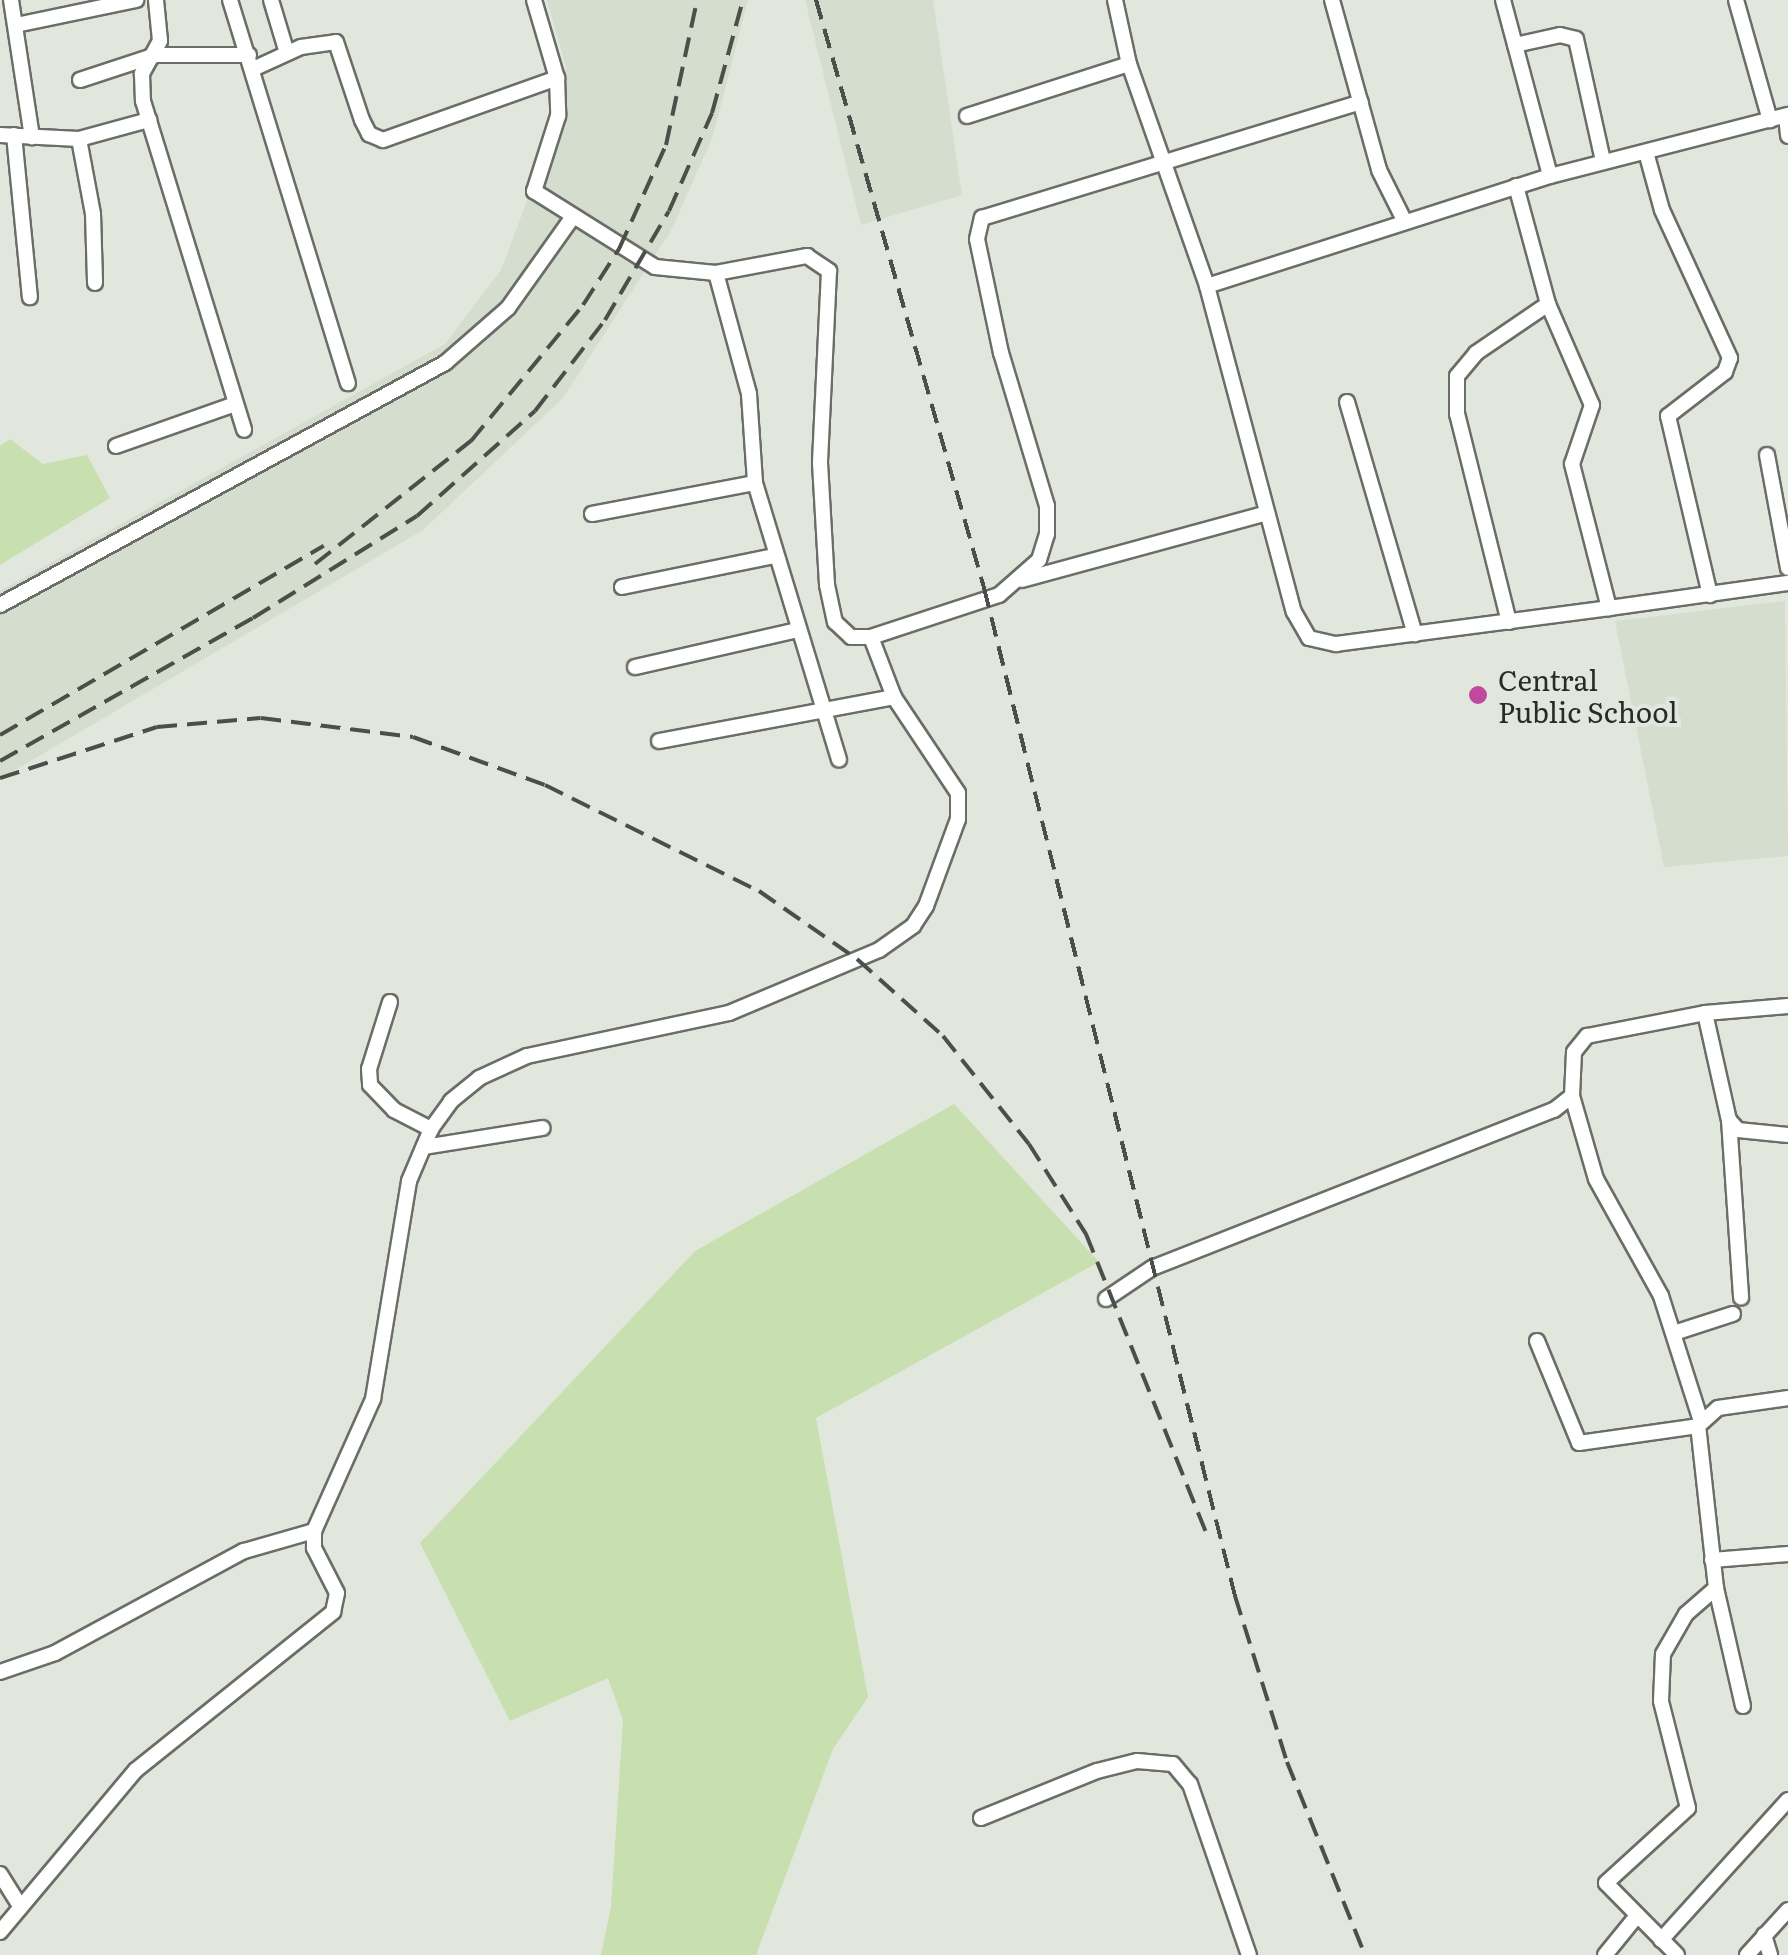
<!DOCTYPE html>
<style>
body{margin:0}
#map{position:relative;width:1788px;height:1955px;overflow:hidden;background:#e2e7de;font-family:Literata,serif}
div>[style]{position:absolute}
.built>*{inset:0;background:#d5ddce}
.green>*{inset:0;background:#c8dfaf}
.roads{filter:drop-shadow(2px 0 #6a6e66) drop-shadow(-2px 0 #6a6e66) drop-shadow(0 2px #6a6e66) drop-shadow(0 -2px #6a6e66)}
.street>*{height:14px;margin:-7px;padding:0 7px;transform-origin:7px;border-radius:7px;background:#fff}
.rail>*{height:4px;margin-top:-2px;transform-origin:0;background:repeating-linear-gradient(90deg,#4c4e4a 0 20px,transparent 0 30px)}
.dots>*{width:28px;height:28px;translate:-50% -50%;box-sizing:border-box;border:5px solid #e2e7de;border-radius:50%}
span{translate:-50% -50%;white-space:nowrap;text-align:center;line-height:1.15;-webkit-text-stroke:8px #e2e7de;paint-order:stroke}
.poi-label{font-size:28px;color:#292b28}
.left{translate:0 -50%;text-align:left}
</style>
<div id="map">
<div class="built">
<i style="clip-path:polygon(547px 0,748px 0,713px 136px,672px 229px,563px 398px,423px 530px,0 779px,0 591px,445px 344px,501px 270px,537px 174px,566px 67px)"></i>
<i style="clip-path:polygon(805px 0,933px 0,962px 195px,861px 225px)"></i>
<i style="clip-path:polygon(1785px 601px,1788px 856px,1664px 867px,1615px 621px)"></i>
</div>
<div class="green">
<i style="clip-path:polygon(10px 439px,43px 464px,87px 455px,110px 498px,0 565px,0 446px)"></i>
<i style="clip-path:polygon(954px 1104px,1099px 1262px,816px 1418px,868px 1697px,833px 1749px,756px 1955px,601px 1955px,611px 1907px,623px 1720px,608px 1678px,510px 1721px,420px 1543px,695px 1251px)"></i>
</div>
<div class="roads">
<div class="street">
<i style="left:11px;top:0;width:139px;rotate:81.3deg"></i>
<i style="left:156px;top:0;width:41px;rotate:84.4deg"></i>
<i style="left:160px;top:41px;width:38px;rotate:119deg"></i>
<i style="left:142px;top:74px;width:27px;rotate:88deg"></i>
<i style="left:143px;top:101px;width:344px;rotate:72.9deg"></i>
<i style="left:230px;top:0;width:401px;rotate:72.9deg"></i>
<i style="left:271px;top:0;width:55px;rotate:73.2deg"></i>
<i style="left:534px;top:0;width:81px;rotate:73.6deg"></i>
<i style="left:557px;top:78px;width:38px;rotate:88deg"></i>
<i style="left:558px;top:116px;width:79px;rotate:107.7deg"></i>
<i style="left:534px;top:191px;width:143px;rotate:32.1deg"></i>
<i style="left:655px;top:267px;width:61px;rotate:5.6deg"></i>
<i style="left:716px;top:273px;width:93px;rotate:-10.6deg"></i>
<i style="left:807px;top:256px;width:27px;rotate:34deg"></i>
<i style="left:829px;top:271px;width:192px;rotate:92.7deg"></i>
<i style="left:820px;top:463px;width:122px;rotate:86.7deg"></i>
<i style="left:827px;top:585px;width:38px;rotate:78deg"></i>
<i style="left:835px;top:622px;width:22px;rotate:43deg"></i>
<i style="left:851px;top:637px;width:20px"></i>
<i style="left:1115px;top:0;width:66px;rotate:77.7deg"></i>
<i style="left:1129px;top:64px;width:235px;rotate:70.6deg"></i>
<i style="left:1207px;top:286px;width:360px;rotate:-17.8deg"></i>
<i style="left:1332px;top:0;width:176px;rotate:74.5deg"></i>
<i style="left:1379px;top:170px;width:54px;rotate:63.4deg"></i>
<i style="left:1503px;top:0;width:182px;rotate:75deg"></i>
<i style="left:1550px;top:176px;width:246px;rotate:-14.4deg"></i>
<i style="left:1736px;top:0;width:125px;rotate:74.2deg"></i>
<i style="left:16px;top:25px;width:123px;rotate:-11.8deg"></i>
<i style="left:1515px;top:45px;width:46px;rotate:-12.5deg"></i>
<i style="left:1560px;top:35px;width:16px;rotate:14deg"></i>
<i style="left:1576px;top:39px;width:125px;rotate:77.5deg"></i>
<i style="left:253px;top:69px;width:53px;rotate:-24.6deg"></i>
<i style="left:301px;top:47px;width:35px;rotate:-8deg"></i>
<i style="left:336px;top:42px;width:82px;rotate:71.6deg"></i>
<i style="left:362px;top:120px;width:16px;rotate:63deg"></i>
<i style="left:369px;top:134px;width:15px;rotate:23deg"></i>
<i style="left:383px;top:140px;width:185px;rotate:-19.6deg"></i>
<i style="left:80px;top:80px;width:80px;rotate:-18.2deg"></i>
<i style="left:156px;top:55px;width:93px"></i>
<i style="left:967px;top:116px;width:170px;rotate:-17.8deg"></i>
<i style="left:1786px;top:116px;width:20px;rotate:84deg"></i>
<i style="left:0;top:135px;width:79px;rotate:2.9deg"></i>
<i style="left:79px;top:139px;width:73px;rotate:-15.2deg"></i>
<i style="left:14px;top:135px;width:163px;rotate:84.4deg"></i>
<i style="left:79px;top:139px;width:76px;rotate:79.4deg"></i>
<i style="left:93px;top:214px;width:69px;rotate:88.3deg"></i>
<i style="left:1646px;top:152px;width:60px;rotate:74.6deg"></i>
<i style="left:1662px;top:210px;width:163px;rotate:65.3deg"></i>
<i style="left:1730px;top:358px;width:15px;rotate:110deg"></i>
<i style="left:1725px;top:372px;width:72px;rotate:142.3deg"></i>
<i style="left:1668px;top:416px;width:184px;rotate:76.8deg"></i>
<i style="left:1516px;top:186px;width:122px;rotate:74.8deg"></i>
<i style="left:1548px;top:304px;width:110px;rotate:66.5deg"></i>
<i style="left:1592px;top:405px;width:62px;rotate:108.7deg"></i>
<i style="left:1572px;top:464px;width:149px;rotate:75.6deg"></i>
<i style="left:1609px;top:608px;width:181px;rotate:-8deg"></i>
<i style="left:716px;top:273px;width:125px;rotate:74.7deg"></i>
<i style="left:749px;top:394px;width:89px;rotate:86.1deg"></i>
<i style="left:755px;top:483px;width:289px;rotate:73.1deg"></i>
<i style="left:1207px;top:286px;width:337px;rotate:75.1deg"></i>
<i style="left:1294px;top:612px;width:30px;rotate:60deg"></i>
<i style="left:1309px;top:638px;width:28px;rotate:13deg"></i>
<i style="left:1336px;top:644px;width:275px;rotate:-7.5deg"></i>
<i style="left:1347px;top:402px;width:242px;rotate:73.7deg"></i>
<i style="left:116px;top:446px;width:126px;rotate:-19.4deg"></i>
<i style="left:1767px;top:455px;width:115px;rotate:79.5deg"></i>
<i style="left:592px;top:514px;width:166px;rotate:-10.8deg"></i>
<i style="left:1022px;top:580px;width:254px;rotate:-15.3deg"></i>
<i style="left:622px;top:587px;width:156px;rotate:-11.5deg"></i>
<i style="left:0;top:605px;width:507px;rotate:-28.54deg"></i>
<i style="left:445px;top:363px;width:84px;rotate:-41.1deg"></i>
<i style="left:508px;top:308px;width:110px;rotate:-54.6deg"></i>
<i style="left:1509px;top:622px;width:214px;rotate:-104deg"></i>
<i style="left:1457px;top:414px;width:38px;rotate:-90deg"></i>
<i style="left:1457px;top:376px;width:30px;rotate:-50deg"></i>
<i style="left:1476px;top:353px;width:87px;rotate:-34.2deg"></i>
<i style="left:635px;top:667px;width:167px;rotate:-12.8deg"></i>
<i style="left:659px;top:741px;width:239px;rotate:-10.6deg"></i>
<i style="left:390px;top:1002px;width:70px;rotate:107.4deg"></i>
<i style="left:369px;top:1069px;width:16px;rotate:86deg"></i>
<i style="left:370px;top:1085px;width:35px;rotate:46deg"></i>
<i style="left:394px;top:1110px;width:42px;rotate:27.2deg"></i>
<i style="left:1705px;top:1013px;width:110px;rotate:77.4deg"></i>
<i style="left:1729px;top:1120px;width:13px;rotate:48deg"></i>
<i style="left:1738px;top:1130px;width:50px;rotate:5.7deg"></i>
<i style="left:1572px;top:1096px;width:86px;rotate:73.9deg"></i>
<i style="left:1596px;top:1179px;width:134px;rotate:60.9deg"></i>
<i style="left:1661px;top:1296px;width:128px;rotate:72.3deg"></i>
<i style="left:1729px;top:1120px;width:178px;rotate:86.1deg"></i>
<i style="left:424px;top:1147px;width:120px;rotate:-9.1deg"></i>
<i style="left:1106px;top:1299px;width:55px;rotate:-34deg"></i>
<i style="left:1152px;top:1268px;width:432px;rotate:-21.5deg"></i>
<i style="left:1554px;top:1110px;width:23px;rotate:-38deg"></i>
<i style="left:1572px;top:1096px;width:44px;rotate:-87.4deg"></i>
<i style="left:1574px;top:1052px;width:21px;rotate:-51deg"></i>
<i style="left:1587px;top:1036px;width:120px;rotate:-11deg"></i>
<i style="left:1705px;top:1013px;width:83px;rotate:-4.8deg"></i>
<i style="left:1674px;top:1333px;width:62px;rotate:-17.9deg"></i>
<i style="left:1537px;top:1341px;width:110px;rotate:67.6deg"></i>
<i style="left:1579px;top:1443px;width:120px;rotate:-8.1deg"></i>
<i style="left:1712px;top:1560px;width:76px;rotate:-4.5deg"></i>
<i style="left:0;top:1672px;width:58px;rotate:-19.1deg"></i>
<i style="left:55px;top:1653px;width:215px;rotate:-28.4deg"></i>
<i style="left:244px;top:1551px;width:73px;rotate:-15.9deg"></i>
<i style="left:1743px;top:1706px;width:121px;rotate:-102.9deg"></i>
<i style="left:1716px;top:1588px;width:163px;rotate:-96.3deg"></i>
<i style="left:1698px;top:1426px;width:27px;rotate:-42deg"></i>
<i style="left:1718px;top:1408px;width:71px;rotate:-8.1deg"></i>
<i style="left:981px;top:1818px;width:125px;rotate:-22.1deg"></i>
<i style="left:1097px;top:1771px;width:41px;rotate:-14deg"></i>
<i style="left:1137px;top:1761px;width:36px;rotate:5deg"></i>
<i style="left:1173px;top:1764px;width:26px;rotate:50deg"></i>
<i style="left:1190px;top:1784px;width:181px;rotate:71deg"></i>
<i style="left:0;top:1874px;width:39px;rotate:58deg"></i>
<i style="left:0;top:1932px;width:212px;rotate:-50deg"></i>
<i style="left:136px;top:1770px;width:253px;rotate:-38.7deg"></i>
<i style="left:333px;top:1612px;width:19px;rotate:-78deg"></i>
<i style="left:337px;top:1593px;width:51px;rotate:-117.1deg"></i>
<i style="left:314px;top:1548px;width:17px;rotate:-90deg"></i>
<i style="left:314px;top:1531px;width:145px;rotate:-65.9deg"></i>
<i style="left:373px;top:1399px;width:221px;rotate:-80.6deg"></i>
<i style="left:409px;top:1181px;width:56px;rotate:-67.1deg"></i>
<i style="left:431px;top:1129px;width:34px;rotate:-54deg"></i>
<i style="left:451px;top:1101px;width:36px;rotate:-39deg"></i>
<i style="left:479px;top:1078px;width:53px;rotate:-24.6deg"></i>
<i style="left:527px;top:1056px;width:207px;rotate:-12deg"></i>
<i style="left:729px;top:1013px;width:163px;rotate:-22.8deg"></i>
<i style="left:879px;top:950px;width:42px;rotate:-35.2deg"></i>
<i style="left:913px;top:926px;width:24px;rotate:-57deg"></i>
<i style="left:926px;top:906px;width:93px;rotate:-69.8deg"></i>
<i style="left:958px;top:819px;width:26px;rotate:-90deg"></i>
<i style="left:958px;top:793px;width:115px;rotate:-123.7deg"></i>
<i style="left:894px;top:697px;width:64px;rotate:-111deg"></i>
<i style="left:871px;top:637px;width:135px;rotate:-18.2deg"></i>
<i style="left:999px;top:595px;width:53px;rotate:-41.2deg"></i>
<i style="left:1039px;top:560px;width:27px;rotate:-73deg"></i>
<i style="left:1047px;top:534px;width:28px;rotate:-90deg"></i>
<i style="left:1047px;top:506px;width:160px;rotate:-106.7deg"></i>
<i style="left:1001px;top:353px;width:116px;rotate:-101.9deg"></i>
<i style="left:977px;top:239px;width:22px;rotate:-77deg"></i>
<i style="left:982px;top:218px;width:396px;rotate:-17deg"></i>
<i style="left:1764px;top:1935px;width:21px;rotate:73deg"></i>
<i style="left:1661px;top:1940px;width:189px;rotate:-47.8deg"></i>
<i style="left:1605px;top:1955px;width:49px;rotate:-50.8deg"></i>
<i style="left:1677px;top:1955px;width:101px;rotate:-134.6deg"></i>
<i style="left:1606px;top:1883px;width:111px;rotate:-42.4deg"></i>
<i style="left:1688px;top:1808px;width:110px;rotate:-104.2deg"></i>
<i style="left:1661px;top:1701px;width:47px;rotate:-87.6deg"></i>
<i style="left:1663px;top:1654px;width:46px;rotate:-60.1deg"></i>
<i style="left:1686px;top:1614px;width:40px;rotate:-41deg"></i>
<i style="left:1747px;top:1955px;width:61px;rotate:-47.7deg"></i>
</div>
</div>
<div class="rail">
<i style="left:816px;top:0;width:612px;rotate:74.05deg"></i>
<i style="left:984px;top:588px;width:1039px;rotate:76.02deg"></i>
<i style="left:1235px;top:1596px;width:174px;rotate:72.6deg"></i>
<i style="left:1287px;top:1762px;width:208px;rotate:68deg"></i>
<i style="left:315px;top:564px;width:199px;rotate:-38.3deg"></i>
<i style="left:471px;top:441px;width:176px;rotate:-50.5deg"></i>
<i style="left:583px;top:305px;width:67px;rotate:-57.3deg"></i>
<i style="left:619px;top:249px;width:114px;rotate:-65.7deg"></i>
<i style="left:666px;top:145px;width:148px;rotate:-77.9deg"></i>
<i style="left:0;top:735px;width:375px;rotate:-30.3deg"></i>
<i style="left:0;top:761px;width:291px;rotate:-29.5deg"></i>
<i style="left:253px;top:618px;width:193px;rotate:-31.9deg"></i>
<i style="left:417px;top:516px;width:158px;rotate:-41.7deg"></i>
<i style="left:535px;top:411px;width:115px;rotate:-52.4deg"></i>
<i style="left:605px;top:320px;width:126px;rotate:-59.6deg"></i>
<i style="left:669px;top:211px;width:107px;rotate:-66.3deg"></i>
<i style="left:712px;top:113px;width:117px;rotate:-74.7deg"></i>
<i style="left:0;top:778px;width:165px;rotate:-18deg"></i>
<i style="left:157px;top:727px;width:104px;rotate:-4.9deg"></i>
<i style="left:261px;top:718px;width:153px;rotate:7.1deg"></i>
<i style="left:413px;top:737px;width:140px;rotate:20deg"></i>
<i style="left:545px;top:785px;width:239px;rotate:26.4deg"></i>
<i style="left:759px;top:891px;width:119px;rotate:34.8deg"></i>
<i style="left:857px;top:959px;width:115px;rotate:41.8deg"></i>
<i style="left:943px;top:1036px;width:138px;rotate:51.5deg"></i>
<i style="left:1029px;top:1144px;width:107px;rotate:57.7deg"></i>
<i style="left:1086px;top:1234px;width:324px;rotate:68.1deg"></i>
</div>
<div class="dots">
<i style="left:1478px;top:695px;background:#bf49a1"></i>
</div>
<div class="poi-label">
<span class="left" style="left:1498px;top:695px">Central<br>Public School</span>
</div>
</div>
